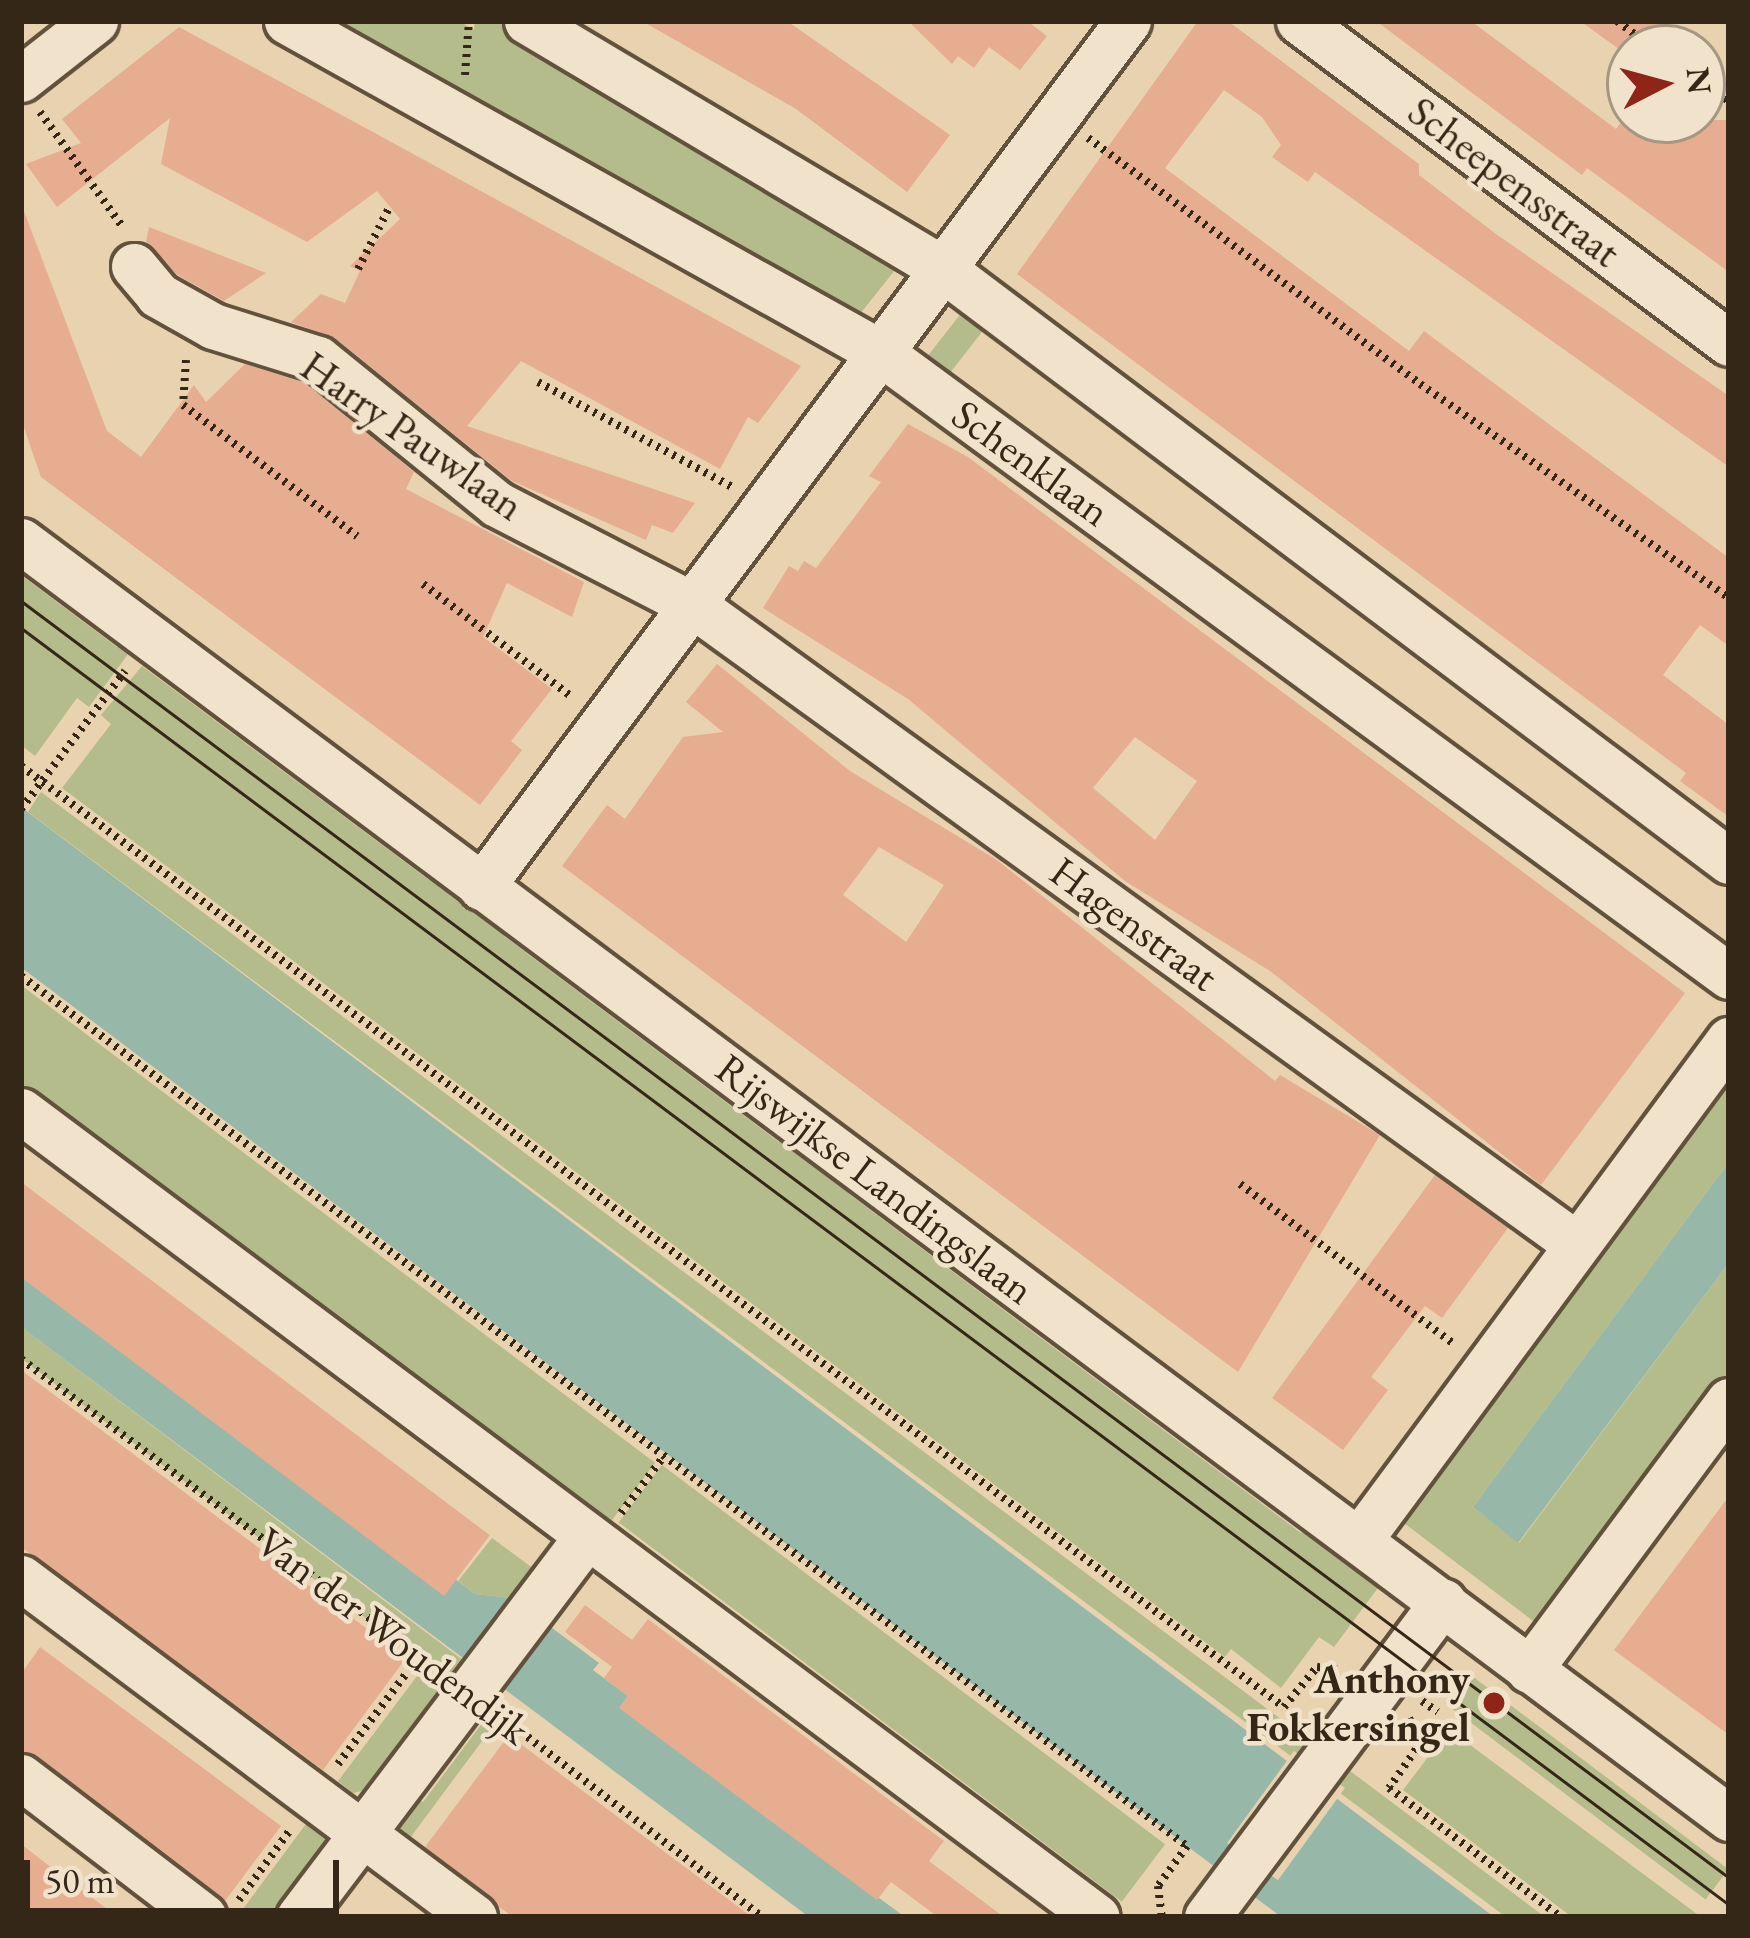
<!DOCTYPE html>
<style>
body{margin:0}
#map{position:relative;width:1750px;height:1938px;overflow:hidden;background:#e9d2af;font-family:"EB Garamond",serif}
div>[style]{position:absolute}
.green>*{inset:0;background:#b5bc8c;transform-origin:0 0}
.water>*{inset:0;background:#97b8a9;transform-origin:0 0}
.pier>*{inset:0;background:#e9d2af;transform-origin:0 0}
.building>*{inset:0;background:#e7ad91;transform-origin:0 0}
.path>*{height:8px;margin-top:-4px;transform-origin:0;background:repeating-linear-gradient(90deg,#352717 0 3px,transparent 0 9px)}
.roads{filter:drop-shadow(3px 0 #62523d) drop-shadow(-3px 0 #62523d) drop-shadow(0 3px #62523d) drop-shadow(0 -3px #62523d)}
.minor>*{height:45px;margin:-22.5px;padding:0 22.5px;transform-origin:22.5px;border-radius:22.5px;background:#f1e2cb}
.tram>*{height:3px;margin:-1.5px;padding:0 1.5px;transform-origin:1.5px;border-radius:1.5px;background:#352717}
.dots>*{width:33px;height:33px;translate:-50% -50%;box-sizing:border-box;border:6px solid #f1e2cb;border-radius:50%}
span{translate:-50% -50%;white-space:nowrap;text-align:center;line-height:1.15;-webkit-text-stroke:9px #f1e2cb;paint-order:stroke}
.street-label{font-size:42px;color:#352717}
.poi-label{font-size:42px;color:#352717;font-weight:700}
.right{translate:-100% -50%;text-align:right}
.frame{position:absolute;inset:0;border:24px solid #352717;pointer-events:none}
.north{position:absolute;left:1606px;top:24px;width:120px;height:120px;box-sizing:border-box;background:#f1e2cb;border:3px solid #a69783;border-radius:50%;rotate:84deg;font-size:33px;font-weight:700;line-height:48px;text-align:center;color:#352717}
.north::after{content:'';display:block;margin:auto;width:42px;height:54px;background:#8f2418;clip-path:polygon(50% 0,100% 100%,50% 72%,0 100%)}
.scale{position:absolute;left:24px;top:1860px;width:315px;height:54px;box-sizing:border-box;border:6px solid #352717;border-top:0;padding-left:15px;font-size:36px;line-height:42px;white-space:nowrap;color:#352717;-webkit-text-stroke:9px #f1e2cb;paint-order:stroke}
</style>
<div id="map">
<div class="green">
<i style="clip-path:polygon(310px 21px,459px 21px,474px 30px,475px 21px,500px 21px,903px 260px,860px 314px,849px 312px)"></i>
<i style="left:966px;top:307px;width:28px;height:61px;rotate:38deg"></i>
<i style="clip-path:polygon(21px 575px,117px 647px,127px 636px,137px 642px,89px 707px,77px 698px,35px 756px,21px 745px)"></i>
<i style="clip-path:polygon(142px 666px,429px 880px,438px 869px,513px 924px,504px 936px,779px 1142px,789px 1131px,857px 1181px,849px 1194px,1301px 1533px,1311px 1522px,1386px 1577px,1334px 1647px,1319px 1637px,1281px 1688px,1231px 1649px,1225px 1657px,62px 788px,111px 724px,101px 715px)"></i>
<i style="clip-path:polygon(41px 792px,290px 977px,1545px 1917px,1506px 1917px,28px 812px)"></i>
<i style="clip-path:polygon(21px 935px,1147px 1776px,1334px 1917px,1294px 1917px,21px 965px)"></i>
<i style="left:21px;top:985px;width:794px;height:91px;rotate:37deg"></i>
<i style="clip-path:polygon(1729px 1064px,1729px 1162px,1473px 1507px,1519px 1543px,1729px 1263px,1729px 1375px,1541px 1627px,1392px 1514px)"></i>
<i style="left:21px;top:1327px;width:552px;height:25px;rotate:37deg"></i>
<i style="left:662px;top:1465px;width:630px;height:72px;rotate:37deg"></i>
<i style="clip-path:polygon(492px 1538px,534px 1569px,513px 1598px,475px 1594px,458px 1581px)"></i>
<i style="clip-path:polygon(420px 1672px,441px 1688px,362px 1791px,353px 1793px,338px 1781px)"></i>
<i style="left:1468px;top:1673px;width:326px;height:38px;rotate:37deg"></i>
<i style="clip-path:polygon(486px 1718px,494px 1725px,410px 1838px,388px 1822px,410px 1793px,423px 1802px)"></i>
<i style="clip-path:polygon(1434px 1718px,1701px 1917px,1572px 1917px,1403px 1790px,1447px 1732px)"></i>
<i style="clip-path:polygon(306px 1824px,328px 1840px,270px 1917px,237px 1917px)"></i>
</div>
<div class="water">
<i style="left:21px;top:807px;width:1854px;height:128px;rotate:37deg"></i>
<i style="clip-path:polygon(1729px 1162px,1729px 1263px,1518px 1543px,1473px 1507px)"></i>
<i style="clip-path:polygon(21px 1253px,475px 1594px,512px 1598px,599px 1663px,593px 1670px,628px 1696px,620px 1708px,905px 1917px,809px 1917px,21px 1327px)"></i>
</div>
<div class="pier">
<i style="left:1294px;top:1751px;width:63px;height:114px;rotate:36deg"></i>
</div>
<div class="building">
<i style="clip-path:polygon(642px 21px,787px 21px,950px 135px,907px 192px,796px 109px)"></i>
<i style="clip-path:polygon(908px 21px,1027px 21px,1047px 36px,1020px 70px,989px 47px,974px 68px,958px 56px,952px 64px)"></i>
<i style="clip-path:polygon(1198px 21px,1228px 21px,1419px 164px,1419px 175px,1496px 234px,1729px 396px,1729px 467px,1315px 172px,1308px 182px,1286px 167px,1272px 157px,1281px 145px,1262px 117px,1224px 90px,1165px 168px,1409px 351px,1424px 331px,1729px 558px,1729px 646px,1700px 625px,1663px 675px,1729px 725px,1729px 817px,1680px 781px,1686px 773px,1017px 274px)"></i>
<i style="clip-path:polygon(1376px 21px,1471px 21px,1616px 129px,1623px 120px,1729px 120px,1729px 272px,1587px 168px,1582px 175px)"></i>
<i style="clip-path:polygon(1580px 21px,1674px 21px,1654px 48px,1630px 48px,1630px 57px)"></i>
<i style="clip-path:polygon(179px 27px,384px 138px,801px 366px,758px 423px,748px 417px,720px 469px,521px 361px,467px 426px,695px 503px,673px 533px,652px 525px,646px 540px,512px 481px,335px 338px,291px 322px,321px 294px,345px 303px,360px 271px,350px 266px,400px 219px,377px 191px,307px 242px,161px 164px,170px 118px,57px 207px,26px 164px,81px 143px,62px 119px)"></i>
<i style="clip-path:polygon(24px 211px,107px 431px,141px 457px,194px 385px,206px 402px,245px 364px,305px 383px,414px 472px,406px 489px,584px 582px,572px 617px,507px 583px,483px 637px,552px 689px,511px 741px,522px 750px,480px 805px,41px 477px,21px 419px)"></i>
<i style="clip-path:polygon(149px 227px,266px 273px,224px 301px,176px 274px,146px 242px)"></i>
<i style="clip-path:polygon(evenodd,908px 424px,968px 457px,1685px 993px,1541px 1185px,1270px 971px,1125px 881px,908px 699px,763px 608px,789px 566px,798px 571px,804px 561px,816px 568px,881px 482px,869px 476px,908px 424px,1135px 737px,1197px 781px,1155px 840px,1093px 788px,1135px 737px)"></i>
<i style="clip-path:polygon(evenodd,717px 664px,850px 771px,997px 860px,1275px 1081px,1280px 1075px,1380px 1135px,1238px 1372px,562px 866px,607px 805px,625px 819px,683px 737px,723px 732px,686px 702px,717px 664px,879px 847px,944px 885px,906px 942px,843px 895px,879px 847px)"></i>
<i style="clip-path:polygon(1435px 1175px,1508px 1228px,1442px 1318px,1425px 1306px,1371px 1377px,1388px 1390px,1343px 1450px,1272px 1398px)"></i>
<i style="left:21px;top:1182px;width:587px;height:76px;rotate:37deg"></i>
<i style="clip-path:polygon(21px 1370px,406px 1658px,323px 1770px,21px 1547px)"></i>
<i style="clip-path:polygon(1729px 1496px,1729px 1735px,1614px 1650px)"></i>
<i style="clip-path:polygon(585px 1605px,632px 1640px,648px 1619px,944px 1841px,929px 1861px,1004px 1917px,938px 1917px,891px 1882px,877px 1900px,619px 1708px,628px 1696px,604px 1678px,612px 1667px,565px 1632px)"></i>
<i style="clip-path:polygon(40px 1647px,281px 1826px,225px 1901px,21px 1751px,21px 1674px)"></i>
<i style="clip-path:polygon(509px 1735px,567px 1779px,752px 1917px,513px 1917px,498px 1906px,425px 1847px)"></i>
<i style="clip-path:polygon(21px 1844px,48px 1865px,118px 1917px,21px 1917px)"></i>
</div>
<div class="path">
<i style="left:1617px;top:21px;width:45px;rotate:36.9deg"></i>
<i style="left:465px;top:75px;width:54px;rotate:-85.8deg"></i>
<i style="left:1702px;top:83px;width:32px;rotate:34deg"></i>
<i style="left:40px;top:112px;width:140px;rotate:54.3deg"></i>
<i style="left:1088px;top:138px;width:413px;rotate:36.5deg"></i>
<i style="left:1420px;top:384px;width:376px;rotate:34.7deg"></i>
<i style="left:358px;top:269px;width:68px;rotate:-63.1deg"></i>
<i style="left:186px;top:360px;width:45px;rotate:93.8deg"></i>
<i style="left:183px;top:405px;width:218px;rotate:37deg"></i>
<i style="left:538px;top:382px;width:221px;rotate:28.4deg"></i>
<i style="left:423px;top:584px;width:187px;rotate:37.2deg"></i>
<i style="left:21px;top:766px;width:1575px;rotate:36.69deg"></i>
<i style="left:1284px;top:1707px;width:52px;rotate:-50.5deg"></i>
<i style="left:1317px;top:1667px;width:20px;rotate:6deg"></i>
<i style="left:21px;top:809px;width:173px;rotate:-53deg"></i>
<i style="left:21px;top:976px;width:1455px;rotate:36.73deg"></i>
<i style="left:1187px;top:1846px;width:49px;rotate:125.9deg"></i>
<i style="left:1158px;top:1886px;width:31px;rotate:83deg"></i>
<i style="left:1240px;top:1184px;width:269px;rotate:36.8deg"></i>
<i style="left:21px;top:1359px;width:521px;rotate:36.65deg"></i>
<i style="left:621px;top:1513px;width:71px;rotate:-53deg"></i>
<i style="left:1422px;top:1701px;width:19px;rotate:35deg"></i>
<i style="left:499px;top:1715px;width:332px;rotate:37.5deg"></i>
<i style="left:1409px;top:1718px;width:27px;rotate:63deg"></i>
<i style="left:1421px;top:1742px;width:56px;rotate:124.8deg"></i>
<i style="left:1389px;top:1788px;width:215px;rotate:36.9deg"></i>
<i style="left:338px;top:1764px;width:136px;rotate:-53deg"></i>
<i style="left:239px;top:1900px;width:87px;rotate:-53.9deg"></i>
</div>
<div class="roads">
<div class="minor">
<i style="left:287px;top:21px;width:680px;rotate:29.2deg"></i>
<i style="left:881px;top:353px;width:1052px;rotate:36.3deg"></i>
<i style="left:527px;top:21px;width:484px;rotate:30.8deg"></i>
<i style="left:943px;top:269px;width:984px;rotate:36.99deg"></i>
<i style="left:1299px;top:21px;width:537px;rotate:36.83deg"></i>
<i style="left:21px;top:79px;width:94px;rotate:-38.1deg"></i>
<i style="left:134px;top:266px;width:38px;rotate:50deg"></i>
<i style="left:158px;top:295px;width:63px;rotate:29.4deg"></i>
<i style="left:213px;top:326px;width:110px;rotate:17.4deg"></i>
<i style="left:318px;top:359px;width:230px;rotate:39deg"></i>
<i style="left:497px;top:504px;width:220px;rotate:27.3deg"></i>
<i style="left:693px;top:605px;width:1090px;rotate:35.89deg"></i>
<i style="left:21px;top:541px;width:2133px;rotate:36.78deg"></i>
<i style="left:481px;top:887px;width:1081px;rotate:-53.24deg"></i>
<i style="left:21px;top:1111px;width:1344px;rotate:36.84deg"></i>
<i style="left:1360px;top:1539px;width:621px;rotate:-53.52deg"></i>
<i style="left:21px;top:1578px;width:566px;rotate:36.81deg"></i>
<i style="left:1529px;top:1670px;width:335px;rotate:-53.4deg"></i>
<i style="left:21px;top:1777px;width:230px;rotate:37.4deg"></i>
<i style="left:299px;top:1917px;width:478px;rotate:-52.9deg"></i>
<i style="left:1207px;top:1917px;width:394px;rotate:-53.2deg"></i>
</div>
</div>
<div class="tram">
<i style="left:21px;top:601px;width:2133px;rotate:36.78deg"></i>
<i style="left:21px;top:628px;width:2133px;rotate:36.78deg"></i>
</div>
<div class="dots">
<i style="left:1494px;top:1703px;background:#8f2418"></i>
</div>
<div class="street-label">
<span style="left:1514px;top:182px;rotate:37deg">Scheepensstraat</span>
<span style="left:412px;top:436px;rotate:35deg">Harry Pauwlaan</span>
<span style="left:1031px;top:463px;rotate:36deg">Schenklaan</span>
<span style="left:1134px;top:924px;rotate:36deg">Hagenstraat</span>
<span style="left:875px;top:1179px;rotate:37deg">Rijswijkse Landingslaan</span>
<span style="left:393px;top:1636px;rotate:37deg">Van der Woudendijk</span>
</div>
<div class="poi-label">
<span class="right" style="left:1470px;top:1703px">Anthony<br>Fokkersingel</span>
</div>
<div class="frame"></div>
<div class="north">N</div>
<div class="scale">50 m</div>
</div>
